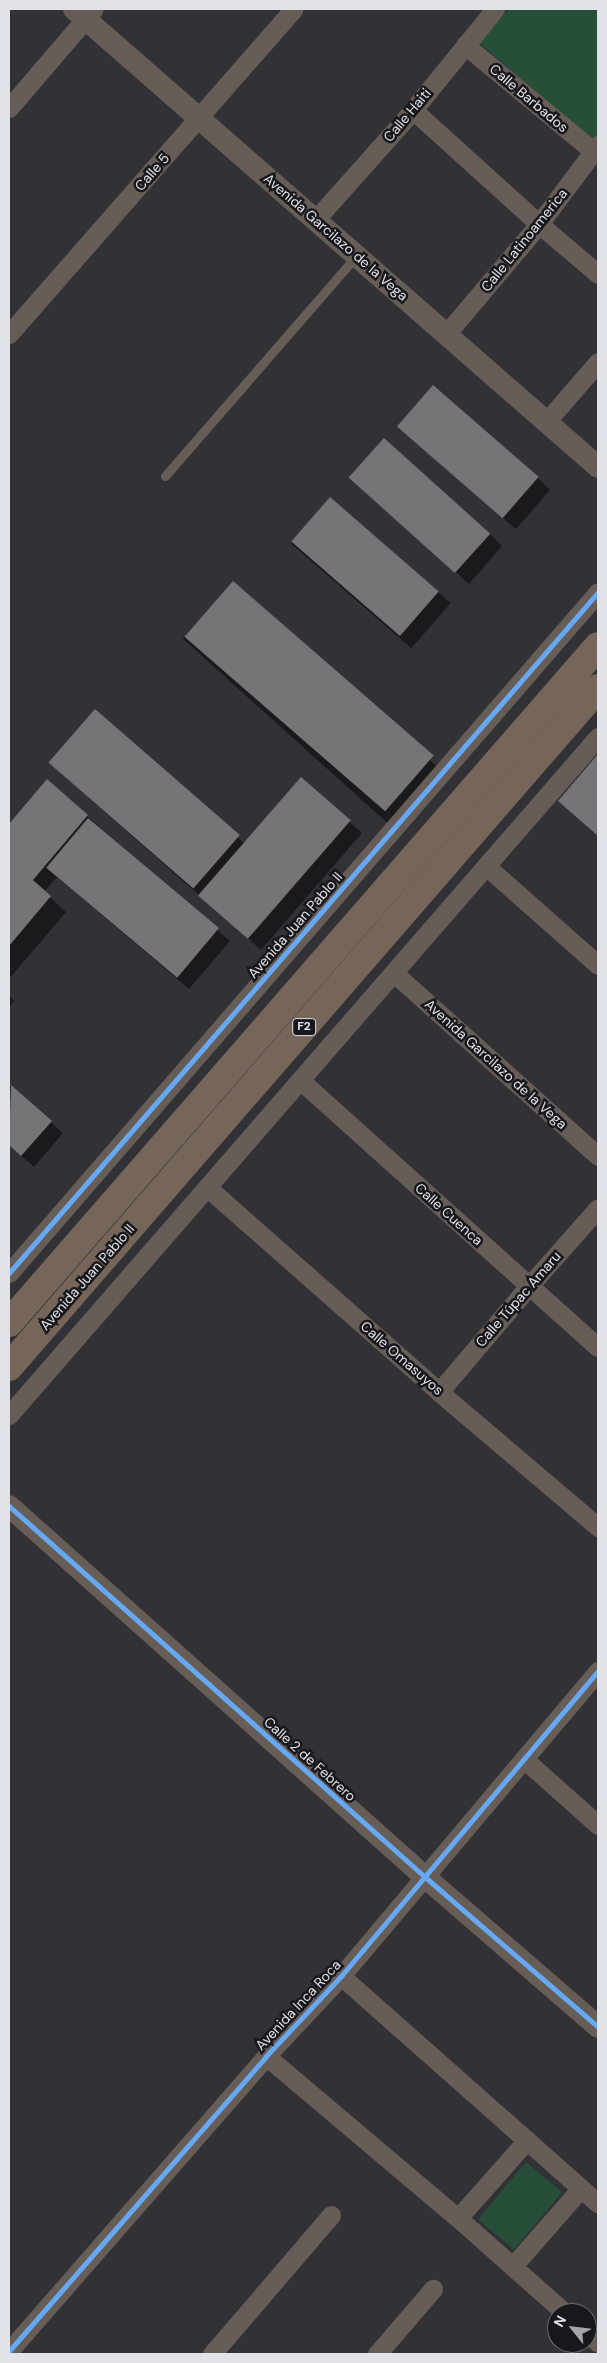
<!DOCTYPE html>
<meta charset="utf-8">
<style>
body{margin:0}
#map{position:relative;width:607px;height:2363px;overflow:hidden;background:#313136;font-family:"DM Sans",sans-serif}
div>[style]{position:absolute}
.green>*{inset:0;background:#264e39;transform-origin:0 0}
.shadow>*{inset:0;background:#0007;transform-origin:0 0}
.building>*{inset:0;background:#767476;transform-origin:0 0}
.service>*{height:9px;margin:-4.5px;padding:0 4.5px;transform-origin:4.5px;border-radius:4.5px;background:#675d57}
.minor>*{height:19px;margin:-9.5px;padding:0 9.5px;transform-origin:9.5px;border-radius:9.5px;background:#675d57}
.tertiary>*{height:22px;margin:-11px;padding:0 11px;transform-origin:11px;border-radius:11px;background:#675d57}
.trunk>*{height:28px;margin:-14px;padding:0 14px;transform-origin:14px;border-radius:14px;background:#76665a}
.cycleway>*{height:5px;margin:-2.5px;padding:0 2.5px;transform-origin:2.5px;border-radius:2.5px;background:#66a8f1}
span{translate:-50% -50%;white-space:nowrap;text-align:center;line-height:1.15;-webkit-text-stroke:5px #18181c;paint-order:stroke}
.shield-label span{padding:1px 4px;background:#18181c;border:1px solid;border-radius:4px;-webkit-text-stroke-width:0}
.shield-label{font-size:12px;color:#e2e3e8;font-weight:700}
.street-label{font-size:14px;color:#e2e3e8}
.frame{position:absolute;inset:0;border:10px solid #e2e3e8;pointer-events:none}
.north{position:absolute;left:547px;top:2303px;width:50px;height:50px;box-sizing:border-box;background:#18181c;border:1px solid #69696e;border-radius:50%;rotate:299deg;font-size:14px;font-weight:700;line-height:20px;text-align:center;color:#e2e3e8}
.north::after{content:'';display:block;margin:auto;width:18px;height:22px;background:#a4a5aa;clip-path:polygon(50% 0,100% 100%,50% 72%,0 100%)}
</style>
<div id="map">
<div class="green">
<i style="clip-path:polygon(509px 9px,598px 9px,598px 134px,593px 140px,479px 43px)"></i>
<i style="left:526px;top:2162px;width:47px;height:75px;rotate:40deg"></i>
</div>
<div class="shadow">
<i style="clip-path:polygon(411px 438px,538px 478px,550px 490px,516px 529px)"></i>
<i style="clip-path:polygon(363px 490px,490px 534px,502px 546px,469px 584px)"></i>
<i style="left:330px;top:498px;width:160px;height:60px;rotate:41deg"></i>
<i style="left:233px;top:583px;width:281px;height:75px;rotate:42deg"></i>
<i style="clip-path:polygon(95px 710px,245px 844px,301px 779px,362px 833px,261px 950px,62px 774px)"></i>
<i style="clip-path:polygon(598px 756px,598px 836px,559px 801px)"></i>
<i style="clip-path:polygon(47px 781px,230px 941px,189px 989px,57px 877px,44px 892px,66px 912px,9px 979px,9px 826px)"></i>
<i style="clip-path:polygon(9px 995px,14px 1001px,9px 1007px)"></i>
<i style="clip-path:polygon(11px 1086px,63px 1133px,34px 1167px,9px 1145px,9px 1088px)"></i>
</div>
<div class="building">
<i style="left:433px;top:385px;width:140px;height:55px;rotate:41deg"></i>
<i style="left:384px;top:438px;width:143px;height:53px;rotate:42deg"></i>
<i style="left:330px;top:497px;width:144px;height:59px;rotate:41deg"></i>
<i style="left:233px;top:581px;width:266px;height:74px;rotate:41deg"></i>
<i style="left:95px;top:709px;width:192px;height:71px;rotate:41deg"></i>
<i style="clip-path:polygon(598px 754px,598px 836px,558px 801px)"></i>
<i style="left:301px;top:777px;width:66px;height:157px;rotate:41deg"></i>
<i style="clip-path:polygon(47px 779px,88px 815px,33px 880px,51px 896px,9px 946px,9px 824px)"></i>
<i style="left:88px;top:818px;width:171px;height:65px;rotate:40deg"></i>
<i style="clip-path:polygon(11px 1085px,52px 1121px,21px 1156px,9px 1145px)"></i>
</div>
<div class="service">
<i style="left:165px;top:476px;width:293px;rotate:-49deg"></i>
</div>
<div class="minor">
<i style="left:465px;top:45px;width:166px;rotate:39.6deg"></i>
<i style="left:9px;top:108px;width:130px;rotate:-49.4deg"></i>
<i style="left:413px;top:110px;width:170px;rotate:42.1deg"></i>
<i style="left:539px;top:224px;width:77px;rotate:40.3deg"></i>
<i style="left:316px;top:219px;width:146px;rotate:-48.3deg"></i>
<i style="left:413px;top:110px;width:130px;rotate:-50.9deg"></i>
<i style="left:447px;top:333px;width:143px;rotate:-49.8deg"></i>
<i style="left:539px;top:224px;width:99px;rotate:-53.2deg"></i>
<i style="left:9px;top:334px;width:432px;rotate:-48.8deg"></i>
<i style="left:546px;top:422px;width:79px;rotate:-49.1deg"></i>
<i style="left:486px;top:866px;width:149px;rotate:41.5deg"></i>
<i style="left:394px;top:973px;width:274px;rotate:41.9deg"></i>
<i style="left:300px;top:1080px;width:400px;rotate:41.9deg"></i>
<i style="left:208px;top:1188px;width:308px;rotate:41.4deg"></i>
<i style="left:439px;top:1392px;width:209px;rotate:40.3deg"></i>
<i style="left:9px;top:1273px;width:900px;rotate:-49.14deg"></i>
<i style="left:439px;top:1392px;width:139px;rotate:-49.7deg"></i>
<i style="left:529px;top:1286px;width:104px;rotate:-48.5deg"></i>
<i style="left:9px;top:1415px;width:898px;rotate:-49.02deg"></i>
<i style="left:525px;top:1760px;width:98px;rotate:41.7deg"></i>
<i style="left:341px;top:1976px;width:343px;rotate:41.5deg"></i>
<i style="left:266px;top:2056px;width:251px;rotate:40.2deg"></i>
<i style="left:458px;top:2218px;width:143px;rotate:41.6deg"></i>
<i style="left:458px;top:2218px;width:104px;rotate:-48.5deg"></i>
<i style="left:513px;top:2266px;width:103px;rotate:-48.9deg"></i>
<i style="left:587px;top:2333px;width:15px;rotate:42deg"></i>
<i style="left:9px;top:2351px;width:391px;rotate:-48.9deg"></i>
<i style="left:266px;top:2056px;width:110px;rotate:-46.8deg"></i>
<i style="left:341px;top:1976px;width:399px;rotate:-49.9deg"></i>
<i style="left:212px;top:2354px;width:183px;rotate:-49.4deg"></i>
<i style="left:377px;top:2354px;width:86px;rotate:-49.3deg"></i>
</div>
<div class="tertiary">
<i style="left:74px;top:9px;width:696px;rotate:41.15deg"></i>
<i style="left:9px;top:1506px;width:557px;rotate:41.73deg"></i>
<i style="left:425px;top:1877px;width:229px;rotate:40.9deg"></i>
</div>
<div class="trunk">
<i style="left:9px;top:1323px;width:897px;rotate:-48.98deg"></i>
<i style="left:9px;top:1367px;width:899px;rotate:-49.06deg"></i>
</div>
<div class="cycleway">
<i style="left:9px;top:1273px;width:900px;rotate:-49.14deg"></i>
<i style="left:9px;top:1506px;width:557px;rotate:41.73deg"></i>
<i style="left:425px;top:1877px;width:229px;rotate:40.9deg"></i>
<i style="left:9px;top:2351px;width:391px;rotate:-48.9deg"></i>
<i style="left:266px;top:2056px;width:110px;rotate:-46.8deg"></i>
<i style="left:341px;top:1976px;width:399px;rotate:-49.9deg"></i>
</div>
<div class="shield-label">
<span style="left:304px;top:1027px">F2</span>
</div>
<div class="street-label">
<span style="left:529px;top:98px;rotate:40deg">Calle Barbados</span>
<span style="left:407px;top:115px;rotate:-50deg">Calle Haiti</span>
<span style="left:152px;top:172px;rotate:-49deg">Calle 5</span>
<span style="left:336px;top:237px;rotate:41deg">Avenida Garcilazo de la Vega</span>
<span style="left:524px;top:240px;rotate:-51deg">Calle Latinoamerica</span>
<span style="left:295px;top:925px;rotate:-49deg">Avenida Juan Pablo II</span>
<span style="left:496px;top:1064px;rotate:42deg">Avenida Garcilazo de la Vega</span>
<span style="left:449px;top:1214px;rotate:42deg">Calle Cuenca</span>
<span style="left:87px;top:1277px;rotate:-49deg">Avenida Juan Pablo II</span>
<span style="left:518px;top:1299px;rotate:-49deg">Calle Túpac Amaru</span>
<span style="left:402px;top:1358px;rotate:41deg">Calle Omasuyos</span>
<span style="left:310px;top:1759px;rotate:42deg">Calle 2 de Febrero</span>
<span style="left:298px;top:2005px;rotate:-47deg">Avenida Inca Roca</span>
</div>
<div class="frame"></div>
<div class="north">N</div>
</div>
